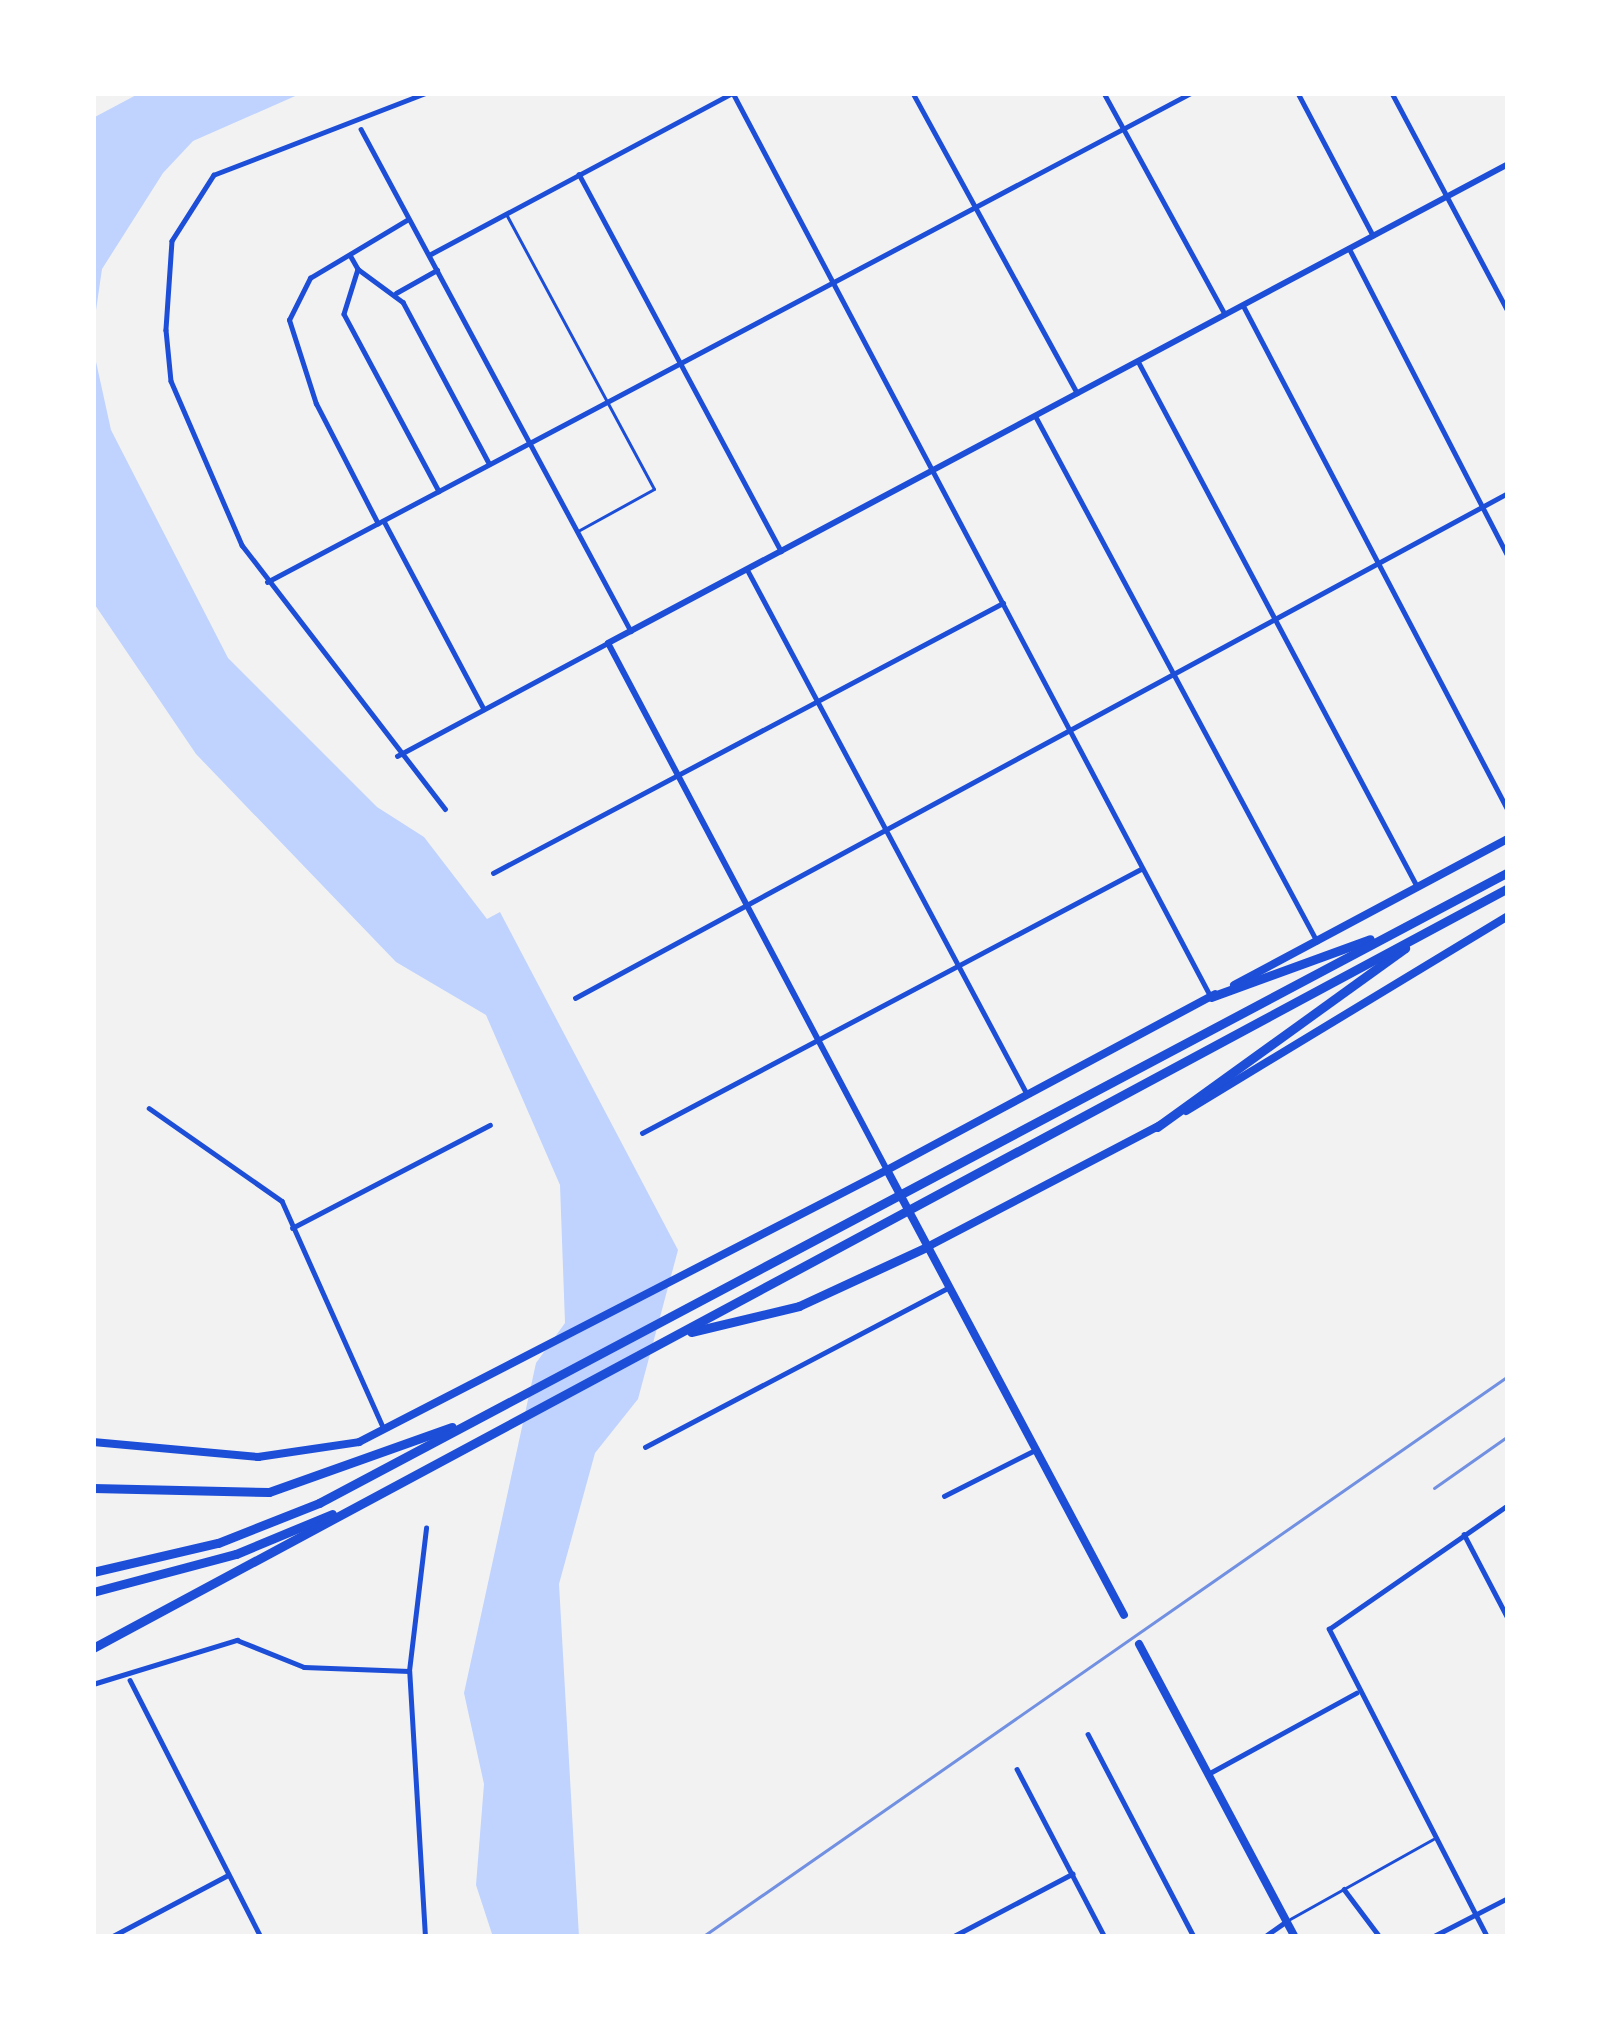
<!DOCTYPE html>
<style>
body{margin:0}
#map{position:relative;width:1601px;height:2030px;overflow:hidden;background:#f2f2f2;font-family:Barlow,sans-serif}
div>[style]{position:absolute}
.water>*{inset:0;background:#bfd3fe}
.service>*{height:3px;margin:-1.5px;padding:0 1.5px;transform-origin:1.5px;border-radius:1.5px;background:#1d4ed8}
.minor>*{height:4.5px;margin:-2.25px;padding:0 2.25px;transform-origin:2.25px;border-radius:2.25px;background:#1d4ed8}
.tertiary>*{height:6px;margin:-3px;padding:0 3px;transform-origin:3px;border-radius:3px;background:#1d4ed8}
.secondary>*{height:8px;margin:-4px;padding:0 4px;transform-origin:4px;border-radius:4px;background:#1d4ed8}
.primary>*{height:8px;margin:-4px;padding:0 4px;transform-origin:4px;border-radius:4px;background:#1d4ed8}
.motorway>*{height:9px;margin:-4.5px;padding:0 4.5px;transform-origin:4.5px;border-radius:4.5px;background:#1d4ed8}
.rail>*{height:3px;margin:-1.5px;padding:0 1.5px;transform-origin:1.5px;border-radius:1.5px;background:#7290e2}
span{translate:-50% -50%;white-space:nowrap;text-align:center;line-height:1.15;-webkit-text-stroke:9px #fff;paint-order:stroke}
.frame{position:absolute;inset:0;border:96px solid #fff;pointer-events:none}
</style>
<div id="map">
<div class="water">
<i style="clip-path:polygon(140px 93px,302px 93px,193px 141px,163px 173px,102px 269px,93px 331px,93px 118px)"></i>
<i style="clip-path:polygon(93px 348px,111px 430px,228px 658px,377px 807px,424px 837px,487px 919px,500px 912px,678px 1250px,638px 1399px,595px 1453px,559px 1584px,579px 1937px,493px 1937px,476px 1885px,484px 1784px,464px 1693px,536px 1363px,565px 1323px,560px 1185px,486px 1015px,396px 962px,196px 754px,93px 602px)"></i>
</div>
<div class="service">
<i style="left:506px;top:214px;width:312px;rotate:61.7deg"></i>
<i style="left:654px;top:489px;width:87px;rotate:151.1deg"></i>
<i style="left:1290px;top:1919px;width:164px;rotate:-29.2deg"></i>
</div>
<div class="minor">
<i style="left:427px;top:93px;width:228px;rotate:158.9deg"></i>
<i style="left:214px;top:175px;width:78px;rotate:122.5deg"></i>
<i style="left:172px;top:241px;width:89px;rotate:93.9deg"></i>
<i style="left:166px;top:330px;width:51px;rotate:84.4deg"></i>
<i style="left:171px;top:381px;width:179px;rotate:66.6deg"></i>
<i style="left:242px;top:545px;width:333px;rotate:52.4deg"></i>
<i style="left:733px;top:93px;width:1023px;rotate:62.13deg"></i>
<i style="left:913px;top:93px;width:342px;rotate:61.3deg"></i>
<i style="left:1104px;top:93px;width:252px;rotate:61.3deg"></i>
<i style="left:1298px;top:93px;width:161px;rotate:62.2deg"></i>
<i style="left:1392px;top:93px;width:247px;rotate:62deg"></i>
<i style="left:361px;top:129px;width:570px;rotate:61.73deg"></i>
<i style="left:579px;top:174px;width:428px;rotate:61.8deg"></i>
<i style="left:1349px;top:248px;width:347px;rotate:62.7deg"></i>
<i style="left:350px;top:255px;width:16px;rotate:60deg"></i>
<i style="left:358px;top:269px;width:47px;rotate:107.3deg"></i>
<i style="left:344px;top:314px;width:201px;rotate:61.8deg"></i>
<i style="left:429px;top:255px;width:342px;rotate:-28.1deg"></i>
<i style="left:358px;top:269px;width:56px;rotate:36.3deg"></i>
<i style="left:403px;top:302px;width:183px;rotate:61.9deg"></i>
<i style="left:396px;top:293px;width:47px;rotate:-29.3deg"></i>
<i style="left:1243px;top:305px;width:570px;rotate:62.31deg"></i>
<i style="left:1138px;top:361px;width:595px;rotate:62.01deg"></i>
<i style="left:1036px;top:417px;width:595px;rotate:61.8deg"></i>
<i style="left:384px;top:521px;width:213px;rotate:62deg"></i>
<i style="left:378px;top:524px;width:135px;rotate:-117.3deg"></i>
<i style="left:316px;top:404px;width:88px;rotate:-107.8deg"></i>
<i style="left:289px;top:320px;width:47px;rotate:-63.4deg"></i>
<i style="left:310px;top:278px;width:113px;rotate:-30.9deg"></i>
<i style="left:747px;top:569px;width:593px;rotate:61.92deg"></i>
<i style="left:267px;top:582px;width:1045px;rotate:-27.89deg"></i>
<i style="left:397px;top:756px;width:239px;rotate:-28.2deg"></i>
<i style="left:493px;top:873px;width:577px;rotate:-27.9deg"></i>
<i style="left:575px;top:998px;width:1061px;rotate:-28.43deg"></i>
<i style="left:149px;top:1108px;width:162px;rotate:35deg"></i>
<i style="left:282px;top:1201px;width:248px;rotate:65.9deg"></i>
<i style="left:642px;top:1133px;width:565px;rotate:-27.88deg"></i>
<i style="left:292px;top:1228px;width:223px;rotate:-27.5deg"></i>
<i style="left:645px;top:1447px;width:344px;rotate:-27.7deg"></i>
<i style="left:944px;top:1496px;width:100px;rotate:-26.8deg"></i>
<i style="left:1464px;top:1534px;width:95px;rotate:62.4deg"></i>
<i style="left:130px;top:1680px;width:288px;rotate:63deg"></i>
<i style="left:93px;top:1684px;width:151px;rotate:-17deg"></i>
<i style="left:237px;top:1640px;width:72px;rotate:21.9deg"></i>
<i style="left:304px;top:1667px;width:105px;rotate:2.2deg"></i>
<i style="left:1088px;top:1734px;width:229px;rotate:62.4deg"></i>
<i style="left:1017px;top:1769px;width:190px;rotate:62.4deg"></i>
<i style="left:1208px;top:1774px;width:169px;rotate:-28.7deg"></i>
<i style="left:1344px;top:1889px;width:60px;rotate:53.1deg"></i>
<i style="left:111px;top:1937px;width:132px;rotate:-27.9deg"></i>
<i style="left:425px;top:1937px;width:266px;rotate:-93.4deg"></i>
<i style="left:409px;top:1671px;width:144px;rotate:-83.2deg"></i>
<i style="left:952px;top:1937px;width:136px;rotate:-27.7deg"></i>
<i style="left:1264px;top:1937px;width:24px;rotate:-35deg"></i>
<i style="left:1432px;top:1937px;width:85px;rotate:-27.2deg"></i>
<i style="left:1487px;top:1937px;width:346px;rotate:-117.2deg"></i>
<i style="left:1329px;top:1629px;width:218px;rotate:-34.7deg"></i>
</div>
<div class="tertiary">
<i style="left:887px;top:1170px;width:596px;rotate:-117.9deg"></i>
<i style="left:608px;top:643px;width:1020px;rotate:-28.02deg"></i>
</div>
<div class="secondary">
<i style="left:1234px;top:985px;width:310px;rotate:-28.1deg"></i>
<i style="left:1186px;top:1111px;width:376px;rotate:-31.2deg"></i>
<i style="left:887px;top:1170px;width:372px;rotate:-28.2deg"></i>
<i style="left:929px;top:1246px;width:263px;rotate:-27.6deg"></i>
</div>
<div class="primary">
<i style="left:93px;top:1442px;width:166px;rotate:5.2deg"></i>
<i style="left:258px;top:1457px;width:102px;rotate:-8.4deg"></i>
<i style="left:359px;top:1442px;width:594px;rotate:-27.26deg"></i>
<i style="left:887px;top:1170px;width:504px;rotate:61.96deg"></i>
<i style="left:1139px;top:1644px;width:332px;rotate:62deg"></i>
</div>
<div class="motorway">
<i style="left:1211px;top:997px;width:169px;rotate:-20deg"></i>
<i style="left:1157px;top:1127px;width:306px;rotate:-35.8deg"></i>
<i style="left:691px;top:1332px;width:111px;rotate:-13.5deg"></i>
<i style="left:799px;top:1306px;width:143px;rotate:-24.8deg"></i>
<i style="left:93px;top:1488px;width:176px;rotate:1.3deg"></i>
<i style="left:269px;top:1492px;width:194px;rotate:-19.6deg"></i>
<i style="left:93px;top:1572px;width:128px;rotate:-13.1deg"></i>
<i style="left:218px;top:1543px;width:109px;rotate:-21.6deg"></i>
<i style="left:319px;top:1503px;width:1346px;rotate:-27.95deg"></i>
<i style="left:93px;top:1592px;width:148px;rotate:-14.9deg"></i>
<i style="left:236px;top:1554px;width:104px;rotate:-22.6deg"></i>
<i style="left:93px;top:1648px;width:1606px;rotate:-28.24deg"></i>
</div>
<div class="rail">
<i style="left:1434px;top:1488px;width:90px;rotate:-35.1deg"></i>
<i style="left:702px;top:1937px;width:982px;rotate:-34.84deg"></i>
</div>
<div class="frame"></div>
</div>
